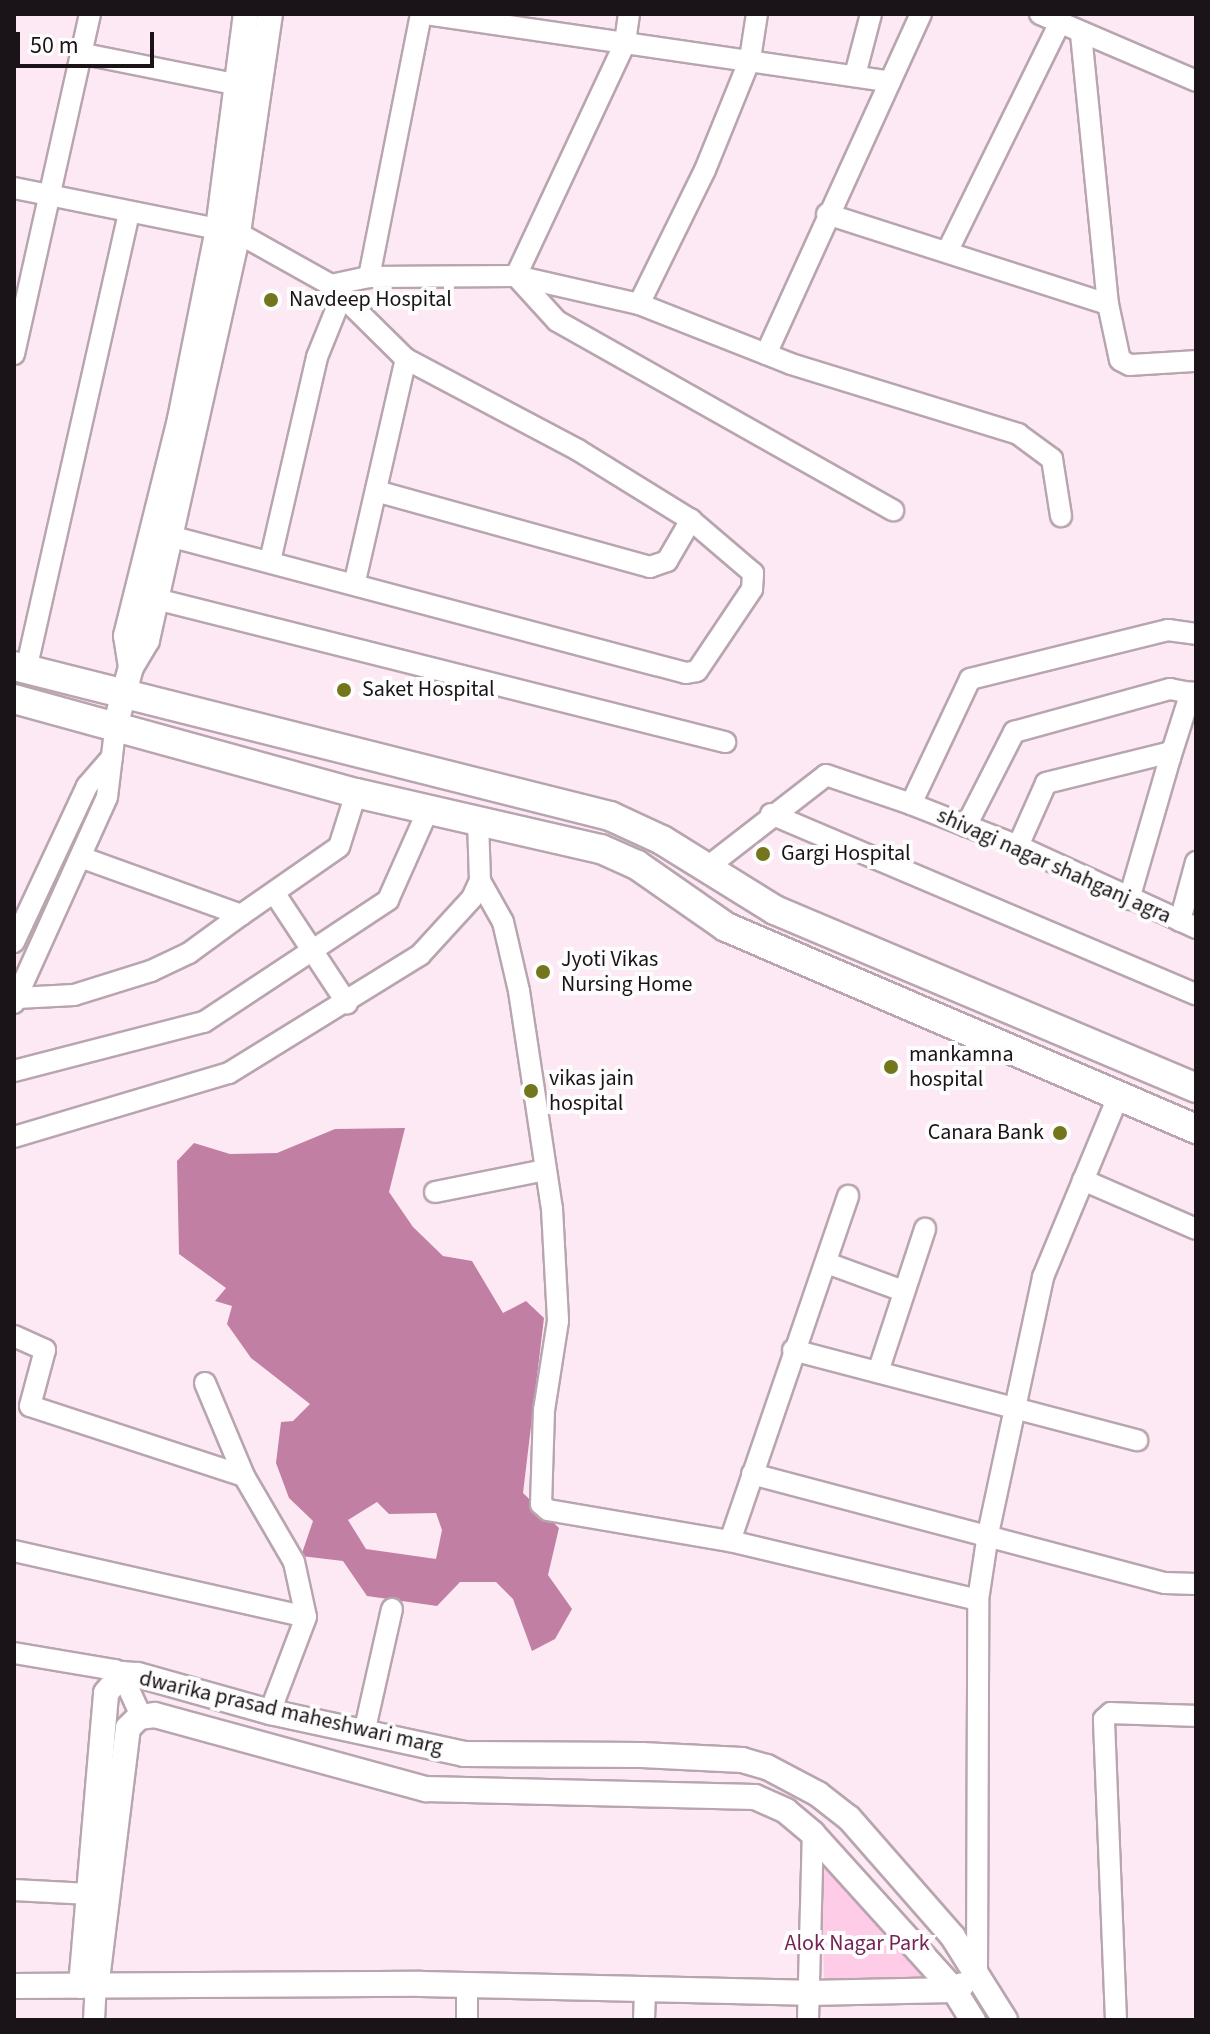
<!DOCTYPE html>
<style>
body{margin:0}
#map{position:relative;width:1210px;height:2034px;overflow:hidden;background:#fde9f3;font-family:"Source Sans 3",sans-serif}
div>[style]{position:absolute}
.green>*{inset:0;background:#fecce6}
.water>*{inset:0;background:#c27fa4}
.roads{filter:drop-shadow(2px 0 #b8a5af) drop-shadow(-2px 0 #b8a5af) drop-shadow(0 2px #b8a5af) drop-shadow(0 -2px #b8a5af)}
.minor>*{height:20px;margin:-10px;padding:0 10px;transform-origin:10px;border-radius:10px;background:#fff}
.tertiary>*{height:24px;margin:-12px;padding:0 12px;transform-origin:12px;border-radius:12px;background:#fff}
.secondary>*{height:28px;margin:-14px;padding:0 14px;transform-origin:14px;border-radius:14px;background:#fff}
.dots>*{width:22px;height:22px;translate:-50% -50%;box-sizing:border-box;border:4px solid #fdfdfd;border-radius:50%}
span{translate:-50% -50%;white-space:nowrap;text-align:center;line-height:1.15;-webkit-text-stroke:8px #fdfdfd;paint-order:stroke}
.poi-label{font-size:22px;color:#1a1317}
.left{translate:0 -50%;text-align:left}
.right{translate:-100% -50%;text-align:right}
.street-label{font-size:22px;color:#1a1317}
.park-label{font-size:22px;color:#732455}
.frame{position:absolute;inset:0;border:16px solid #1a1317;pointer-events:none}
.scale{position:absolute;left:16px;top:32px;width:138px;height:36px;box-sizing:border-box;border:4px solid #1a1317;border-top:0;padding-left:10px;font-size:24px;line-height:28px;white-space:nowrap;color:#1a1317;-webkit-text-stroke:6px #fdfdfd;paint-order:stroke}
</style>
<div id="map">
<div class="green">
<i style="clip-path:polygon(820px 1855px,940px 1983px,824px 1978px)"></i>
</div>
<div class="water">
<i style="clip-path:polygon(evenodd,405px 1128px,389px 1192px,413px 1227px,443px 1256px,472px 1261px,503px 1313px,526px 1301px,544px 1318px,523px 1493px,559px 1528px,548px 1575px,572px 1609px,555px 1639px,532px 1651px,513px 1599px,496px 1582px,460px 1582px,437px 1606px,367px 1596px,343px 1561px,301px 1556px,313px 1521px,289px 1498px,276px 1463px,281px 1422px,293px 1421px,310px 1404px,251px 1358px,227px 1324px,232px 1306px,215px 1301px,226px 1288px,179px 1254px,177px 1161px,194px 1143px,230px 1154px,277px 1153px,335px 1129px,405px 1128px,377px 1502px,389px 1514px,436px 1513px,442px 1530px,436px 1559px,366px 1549px,348px 1520px,377px 1502px)"></i>
</div>
<div class="roads">
<div class="minor">
<i style="left:426px;top:14px;width:469px;rotate:8.3deg"></i>
<i style="left:629px;top:14px;width:29px;rotate:98deg"></i>
<i style="left:625px;top:43px;width:257px;rotate:115.1deg"></i>
<i style="left:516px;top:276px;width:61px;rotate:47.7deg"></i>
<i style="left:557px;top:321px;width:386px;rotate:29.4deg"></i>
<i style="left:1040px;top:14px;width:170px;rotate:23.2deg"></i>
<i style="left:1081px;top:34px;width:271px;rotate:84.3deg"></i>
<i style="left:1108px;top:304px;width:57px;rotate:77.9deg"></i>
<i style="left:1120px;top:360px;width:11px;rotate:27deg"></i>
<i style="left:1130px;top:365px;width:66px;rotate:-3.5deg"></i>
<i style="left:84px;top:54px;width:168px;rotate:11.3deg"></i>
<i style="left:855px;top:75px;width:63px;rotate:-75.3deg"></i>
<i style="left:14px;top:188px;width:228px;rotate:11.4deg"></i>
<i style="left:238px;top:233px;width:107px;rotate:29.2deg"></i>
<i style="left:331px;top:285px;width:39px;rotate:-12deg"></i>
<i style="left:369px;top:277px;width:147px;rotate:-0.4deg"></i>
<i style="left:516px;top:276px;width:126px;rotate:12.8deg"></i>
<i style="left:639px;top:304px;width:163px;rotate:21.5deg"></i>
<i style="left:791px;top:364px;width:238px;rotate:17.1deg"></i>
<i style="left:1018px;top:434px;width:42px;rotate:36.3deg"></i>
<i style="left:1052px;top:459px;width:58px;rotate:81deg"></i>
<i style="left:827px;top:214px;width:295px;rotate:17.8deg"></i>
<i style="left:948px;top:250px;width:252px;rotate:-63.8deg"></i>
<i style="left:369px;top:277px;width:268px;rotate:-78.8deg"></i>
<i style="left:639px;top:304px;width:149px;rotate:-63.8deg"></i>
<i style="left:705px;top:170px;width:120px;rotate:-67.9deg"></i>
<i style="left:750px;top:59px;width:46px;rotate:-81.2deg"></i>
<i style="left:14px;top:354px;width:348px;rotate:-77.4deg"></i>
<i style="left:766px;top:354px;width:374px;rotate:-65.5deg"></i>
<i style="left:376px;top:491px;width:284px;rotate:15.5deg"></i>
<i style="left:650px;top:567px;width:18px;rotate:-19deg"></i>
<i style="left:667px;top:561px;width:48px;rotate:-59.7deg"></i>
<i style="left:158px;top:533px;width:546px;rotate:14.85deg"></i>
<i style="left:686px;top:673px;width:11px;rotate:-10deg"></i>
<i style="left:697px;top:671px;width:99px;rotate:-56.1deg"></i>
<i style="left:752px;top:589px;width:16px;rotate:-86deg"></i>
<i style="left:753px;top:573px;width:82px;rotate:-139.5deg"></i>
<i style="left:691px;top:520px;width:133px;rotate:-148.2deg"></i>
<i style="left:578px;top:450px;width:195px;rotate:-152.1deg"></i>
<i style="left:406px;top:359px;width:105px;rotate:-135.4deg"></i>
<i style="left:270px;top:561px;width:209px;rotate:-77deg"></i>
<i style="left:317px;top:357px;width:67px;rotate:-68deg"></i>
<i style="left:355px;top:581px;width:228px;rotate:-77.1deg"></i>
<i style="left:156px;top:599px;width:587px;rotate:14.11deg"></i>
<i style="left:26px;top:670px;width:469px;rotate:-77.3deg"></i>
<i style="left:1170px;top:758px;width:69px;rotate:-72.3deg"></i>
<i style="left:911px;top:804px;width:115px;rotate:21.4deg"></i>
<i style="left:1018px;top:846px;width:196px;rotate:24.7deg"></i>
<i style="left:771px;top:814px;width:462px;rotate:23deg"></i>
<i style="left:966px;top:826px;width:106px;rotate:-62.9deg"></i>
<i style="left:1014px;top:732px;width:162px;rotate:-15.4deg"></i>
<i style="left:1170px;top:689px;width:26px;rotate:11deg"></i>
<i style="left:1018px;top:846px;width:69px;rotate:-66deg"></i>
<i style="left:1046px;top:783px;width:125px;rotate:-13.9deg"></i>
<i style="left:1167px;top:753px;width:6px;rotate:59deg"></i>
<i style="left:1170px;top:758px;width:147px;rotate:106.2deg"></i>
<i style="left:83px;top:858px;width:168px;rotate:19.8deg"></i>
<i style="left:241px;top:915px;width:119px;rotate:-34.8deg"></i>
<i style="left:339px;top:847px;width:57px;rotate:-72.5deg"></i>
<i style="left:705px;top:869px;width:153px;rotate:-37.8deg"></i>
<i style="left:826px;top:775px;width:90px;rotate:18.8deg"></i>
<i style="left:911px;top:804px;width:138px;rotate:-64.7deg"></i>
<i style="left:970px;top:679px;width:204px;rotate:-13.9deg"></i>
<i style="left:1168px;top:630px;width:28px;rotate:8deg"></i>
<i style="left:480px;top:881px;width:47px;rotate:60.7deg"></i>
<i style="left:503px;top:922px;width:71px;rotate:76.9deg"></i>
<i style="left:519px;top:991px;width:220px;rotate:81.4deg"></i>
<i style="left:552px;top:1209px;width:112px;rotate:86.9deg"></i>
<i style="left:558px;top:1321px;width:90px;rotate:98.9deg"></i>
<i style="left:544px;top:1410px;width:94px;rotate:91.8deg"></i>
<i style="left:541px;top:1504px;width:9px;rotate:41deg"></i>
<i style="left:548px;top:1510px;width:185px;rotate:9.7deg"></i>
<i style="left:730px;top:1541px;width:255px;rotate:13.4deg"></i>
<i style="left:275px;top:894px;width:131px;rotate:56.6deg"></i>
<i style="left:1180px;top:921px;width:61px;rotate:-74.8deg"></i>
<i style="left:14px;top:942px;width:172px;rotate:-64.9deg"></i>
<i style="left:87px;top:786px;width:38px;rotate:-49deg"></i>
<i style="left:17px;top:998px;width:57px;rotate:-3deg"></i>
<i style="left:74px;top:995px;width:81px;rotate:-17.3deg"></i>
<i style="left:151px;top:971px;width:42px;rotate:-25.3deg"></i>
<i style="left:189px;top:953px;width:64px;rotate:-36.2deg"></i>
<i style="left:14px;top:1003px;width:226px;rotate:-65.7deg"></i>
<i style="left:107px;top:797px;width:75px;rotate:-83.1deg"></i>
<i style="left:14px;top:1071px;width:196px;rotate:-14.5deg"></i>
<i style="left:204px;top:1022px;width:221px;rotate:-33.5deg"></i>
<i style="left:388px;top:900px;width:101px;rotate:-66deg"></i>
<i style="left:14px;top:1137px;width:224px;rotate:-16.6deg"></i>
<i style="left:229px;top:1073px;width:225px;rotate:-31.7deg"></i>
<i style="left:420px;top:955px;width:77px;rotate:-47.6deg"></i>
<i style="left:472px;top:898px;width:19px;rotate:-65deg"></i>
<i style="left:480px;top:881px;width:61px;rotate:-91.9deg"></i>
<i style="left:1083px;top:1180px;width:123px;rotate:23.4deg"></i>
<i style="left:435px;top:1192px;width:112px;rotate:-11.3deg"></i>
<i style="left:827px;top:1263px;width:81px;rotate:20.2deg"></i>
<i style="left:14px;top:1336px;width:34px;rotate:24deg"></i>
<i style="left:45px;top:1350px;width:58px;rotate:105deg"></i>
<i style="left:30px;top:1406px;width:225px;rotate:18.1deg"></i>
<i style="left:793px;top:1350px;width:356px;rotate:14.7deg"></i>
<i style="left:878px;top:1372px;width:151px;rotate:-71.8deg"></i>
<i style="left:205px;top:1383px;width:101px;rotate:67.2deg"></i>
<i style="left:244px;top:1476px;width:99px;rotate:59.8deg"></i>
<i style="left:294px;top:1562px;width:56px;rotate:77.7deg"></i>
<i style="left:752px;top:1474px;width:427px;rotate:14.8deg"></i>
<i style="left:1165px;top:1583px;width:31px;rotate:2deg"></i>
<i style="left:730px;top:1541px;width:365px;rotate:-71.1deg"></i>
<i style="left:14px;top:1551px;width:299px;rotate:12.7deg"></i>
<i style="left:306px;top:1617px;width:102px;rotate:110.8deg"></i>
<i style="left:14px;top:1653px;width:102px;rotate:9.6deg"></i>
<i style="left:115px;top:1670px;width:8px;rotate:30deg"></i>
<i style="left:122px;top:1674px;width:46px;rotate:65.7deg"></i>
<i style="left:364px;top:1733px;width:127px;rotate:-77.3deg"></i>
<i style="left:14px;top:1890px;width:75px;rotate:3.1deg"></i>
<i style="left:977px;top:1973px;width:373px;rotate:-89.8deg"></i>
<i style="left:978px;top:1600px;width:67px;rotate:-81.4deg"></i>
<i style="left:988px;top:1534px;width:263px;rotate:-77.9deg"></i>
<i style="left:1043px;top:1277px;width:195px;rotate:-67.4deg"></i>
<i style="left:94px;top:2020px;width:33px;rotate:-87deg"></i>
<i style="left:467px;top:2020px;width:35px;rotate:-90deg"></i>
<i style="left:644px;top:2020px;width:33px;rotate:-88deg"></i>
<i style="left:808px;top:2020px;width:186px;rotate:-88.5deg"></i>
<i style="left:1116px;top:2020px;width:301px;rotate:-92.3deg"></i>
<i style="left:1104px;top:1719px;width:9px;rotate:-41deg"></i>
<i style="left:1111px;top:1713px;width:85px;rotate:2deg"></i>
</div>
<div class="tertiary">
<i style="left:131px;top:667px;width:31px;rotate:-59deg"></i>
<i style="left:147px;top:640px;width:417px;rotate:-77.4deg"></i>
<i style="left:238px;top:233px;width:221px;rotate:-81.7deg"></i>
<i style="left:116px;top:723px;width:58px;rotate:-75deg"></i>
<i style="left:131px;top:667px;width:31px;rotate:-99deg"></i>
<i style="left:126px;top:636px;width:224px;rotate:-76deg"></i>
<i style="left:180px;top:419px;width:194px;rotate:-78.7deg"></i>
<i style="left:218px;top:229px;width:217px;rotate:-82.6deg"></i>
<i style="left:98px;top:1972px;width:246px;rotate:-83deg"></i>
<i style="left:128px;top:1728px;width:16px;rotate:-45deg"></i>
<i style="left:139px;top:1717px;width:16px;rotate:-7deg"></i>
<i style="left:155px;top:1715px;width:281px;rotate:15.3deg"></i>
<i style="left:426px;top:1789px;width:329px;rotate:1.4deg"></i>
<i style="left:755px;top:1797px;width:34px;rotate:24deg"></i>
<i style="left:786px;top:1811px;width:35px;rotate:40deg"></i>
<i style="left:813px;top:1834px;width:210px;rotate:47.9deg"></i>
<i style="left:954px;top:1990px;width:36px;rotate:58deg"></i>
<i style="left:14px;top:1986px;width:407px;rotate:-0.3deg"></i>
<i style="left:421px;top:1984px;width:386px;rotate:1.3deg"></i>
<i style="left:807px;top:1993px;width:147px;rotate:-1.2deg"></i>
<i style="left:954px;top:1990px;width:9px;rotate:-32deg"></i>
<i style="left:81px;top:1986px;width:294px;rotate:-85.1deg"></i>
<i style="left:106px;top:1693px;width:25px;rotate:-50deg"></i>
<i style="left:122px;top:1674px;width:16px;rotate:4deg"></i>
<i style="left:138px;top:1675px;width:137px;rotate:15.7deg"></i>
<i style="left:270px;top:1712px;width:198px;rotate:12.2deg"></i>
<i style="left:464px;top:1754px;width:178px;rotate:0.3deg"></i>
<i style="left:642px;top:1755px;width:100px;rotate:2.9deg"></i>
<i style="left:742px;top:1760px;width:26px;rotate:16deg"></i>
<i style="left:767px;top:1767px;width:58px;rotate:27.9deg"></i>
<i style="left:818px;top:1794px;width:39px;rotate:38deg"></i>
<i style="left:849px;top:1818px;width:158px;rotate:48.8deg"></i>
<i style="left:953px;top:1937px;width:98px;rotate:57.9deg"></i>
</div>
<div class="secondary">
<i style="left:14px;top:666px;width:615px;rotate:14.13deg"></i>
<i style="left:610px;top:816px;width:57px;rotate:24.8deg"></i>
<i style="left:662px;top:840px;width:133px;rotate:31.8deg"></i>
<i style="left:775px;top:910px;width:457px;rotate:22.9deg"></i>
<i style="left:14px;top:699px;width:355px;rotate:15.4deg"></i>
<i style="left:356px;top:793px;width:251px;rotate:12.9deg"></i>
<i style="left:601px;top:849px;width:39px;rotate:24deg"></i>
<i style="left:637px;top:865px;width:108px;rotate:34.9deg"></i>
<i style="left:726px;top:927px;width:512px;rotate:23.26deg"></i>
</div>
</div>
<div class="dots">
<i style="left:271px;top:300px;background:#74761c"></i>
<i style="left:344px;top:690px;background:#74761c"></i>
<i style="left:763px;top:854px;background:#74761c"></i>
<i style="left:543px;top:972px;background:#74761c"></i>
<i style="left:891px;top:1067px;background:#74761c"></i>
<i style="left:531px;top:1091px;background:#74761c"></i>
<i style="left:1060px;top:1133px;background:#74761c"></i>
</div>
<div class="poi-label">
<span class="left" style="left:289px;top:300px">Navdeep Hospital</span>
<span class="left" style="left:362px;top:690px">Saket Hospital</span>
<span class="left" style="left:781px;top:854px">Gargi Hospital</span>
<span class="left" style="left:561px;top:972px">Jyoti Vikas<br>Nursing Home</span>
<span class="left" style="left:909px;top:1067px">mankamna<br>hospital</span>
<span class="left" style="left:549px;top:1091px">vikas jain<br>hospital</span>
<span class="right" style="left:1044px;top:1133px">Canara Bank</span>
</div>
<div class="street-label">
<span style="left:1054px;top:866px;rotate:24deg">shivagi nagar shahganj agra</span>
<span style="left:291px;top:1713px;rotate:13deg">dwarika prasad maheshwari marg</span>
</div>
<div class="park-label">
<span style="left:857px;top:1944px">Alok Nagar Park</span>
</div>
<div class="frame"></div>
<div class="scale">50 m</div>
</div>
